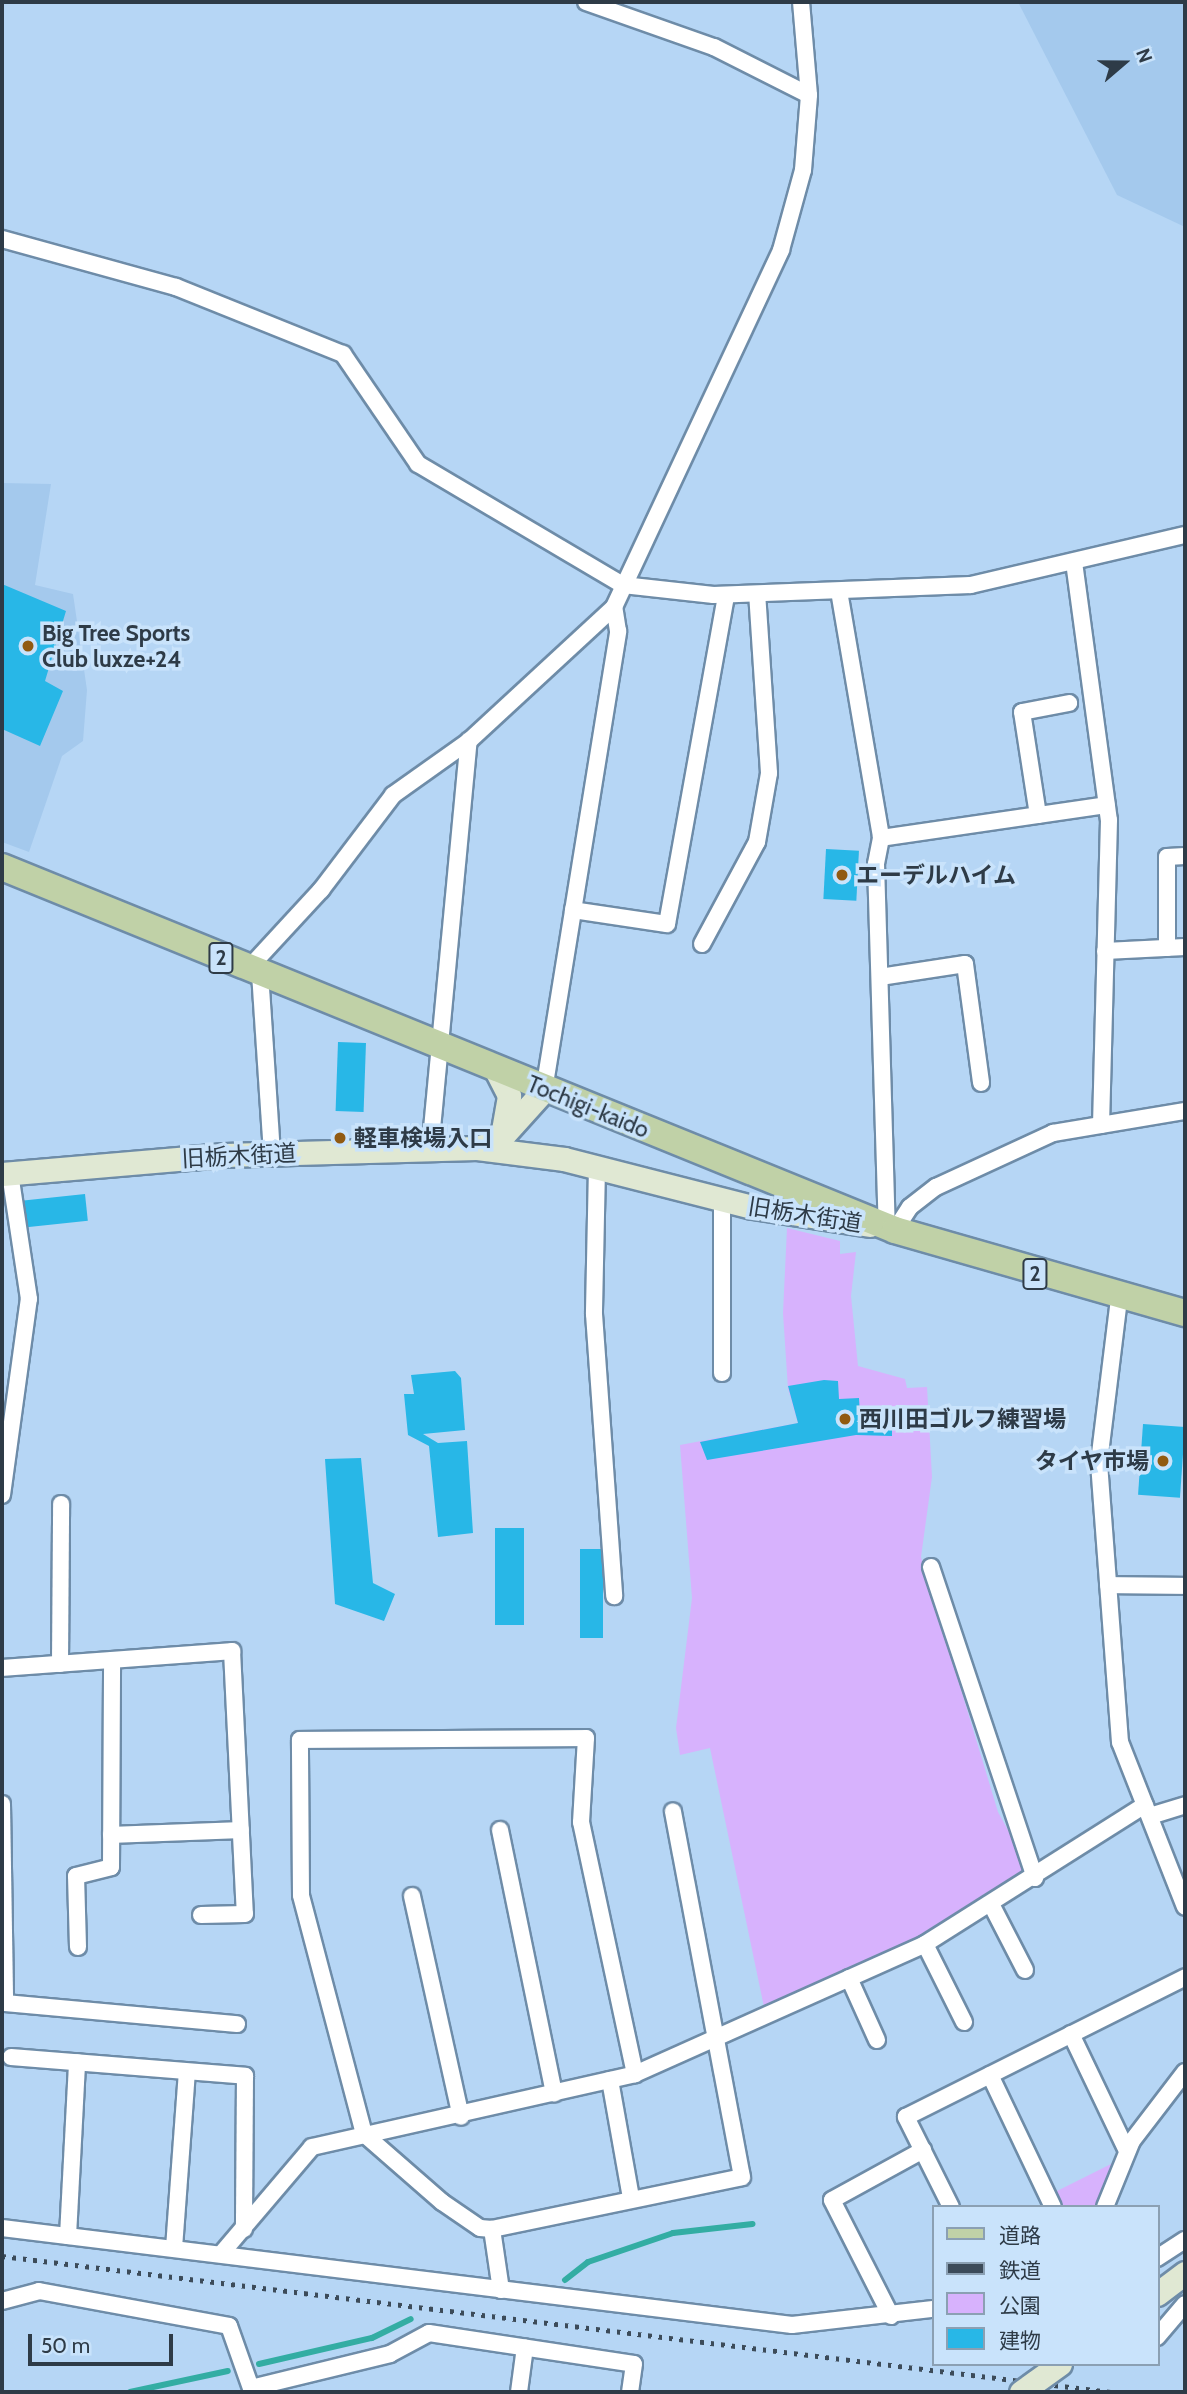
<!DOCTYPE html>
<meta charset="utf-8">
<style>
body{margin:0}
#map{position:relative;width:1187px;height:2394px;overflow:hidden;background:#b6d6f5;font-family:Cabin,"Noto Sans JP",sans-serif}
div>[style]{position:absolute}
.built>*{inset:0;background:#a4c9ed}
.green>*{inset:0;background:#d7b2fd}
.stream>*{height:6px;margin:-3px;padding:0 3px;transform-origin:3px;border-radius:3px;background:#33ada3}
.building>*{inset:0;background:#28b7e7;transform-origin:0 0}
.roads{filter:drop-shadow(2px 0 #6e8ca8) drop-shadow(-2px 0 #6e8ca8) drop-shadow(0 2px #6e8ca8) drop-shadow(0 -2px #6e8ca8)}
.street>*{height:16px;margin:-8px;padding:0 8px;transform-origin:8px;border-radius:8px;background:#fff}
.secondary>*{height:23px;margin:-11.5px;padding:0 11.5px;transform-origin:11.5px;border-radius:11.5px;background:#e0e8d3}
.primary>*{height:26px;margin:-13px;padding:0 13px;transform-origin:13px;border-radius:13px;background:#c0d1a7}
.rail>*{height:5px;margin-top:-2.5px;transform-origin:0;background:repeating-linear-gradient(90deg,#3c4b59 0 3.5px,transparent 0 10.5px)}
.bridges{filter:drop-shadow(2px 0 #6e8ca8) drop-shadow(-2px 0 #6e8ca8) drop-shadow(0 2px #6e8ca8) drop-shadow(0 -2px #6e8ca8)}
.secondary-bridge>*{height:23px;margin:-11.5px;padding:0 11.5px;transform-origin:11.5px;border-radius:11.5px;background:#e0e8d3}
.dots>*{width:19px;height:19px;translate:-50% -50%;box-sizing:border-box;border:4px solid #c9e3fb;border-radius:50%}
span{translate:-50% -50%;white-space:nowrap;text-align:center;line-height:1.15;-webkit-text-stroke:7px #c9e3fb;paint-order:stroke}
.shield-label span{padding:2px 5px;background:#c9e3fb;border:2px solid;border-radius:5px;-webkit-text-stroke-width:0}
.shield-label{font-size:21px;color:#2e3b47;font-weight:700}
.poi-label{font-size:23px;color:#2e3b47;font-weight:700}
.left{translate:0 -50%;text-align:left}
.right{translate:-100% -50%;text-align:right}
.street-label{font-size:23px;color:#2e3b47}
.frame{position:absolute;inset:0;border:4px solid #2e3b47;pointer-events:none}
.legend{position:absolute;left:932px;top:2205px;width:228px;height:161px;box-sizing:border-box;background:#c9e3fb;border:2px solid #8ba0b3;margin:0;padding:9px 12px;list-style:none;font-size:21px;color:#2e3b47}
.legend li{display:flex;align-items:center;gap:14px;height:35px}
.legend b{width:35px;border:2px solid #8ba0b3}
.north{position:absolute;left:1089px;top:28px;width:70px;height:70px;-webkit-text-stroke:5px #c9e3fb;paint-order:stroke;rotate:70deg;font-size:19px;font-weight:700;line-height:28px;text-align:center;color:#2e3b47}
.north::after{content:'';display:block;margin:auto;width:24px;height:32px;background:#2e3b47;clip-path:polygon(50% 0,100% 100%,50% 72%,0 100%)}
.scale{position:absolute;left:28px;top:2334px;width:145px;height:32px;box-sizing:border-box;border:4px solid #2e3b47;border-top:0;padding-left:9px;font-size:21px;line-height:24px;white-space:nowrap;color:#2e3b47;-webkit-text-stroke:5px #c9e3fb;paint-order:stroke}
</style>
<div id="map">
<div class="built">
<i style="clip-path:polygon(1018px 2px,1185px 2px,1185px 227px,1117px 195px)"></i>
<i style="clip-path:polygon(2px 483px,51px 484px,35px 585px,73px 594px,87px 690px,83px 741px,62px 756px,29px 852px,2px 842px)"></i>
</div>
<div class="green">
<i style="clip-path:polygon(787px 1228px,840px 1241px,840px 1254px,856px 1252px,851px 1296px,858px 1366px,905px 1379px,907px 1388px,927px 1387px,932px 1477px,921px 1557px,998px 1812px,1020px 1852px,1022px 1878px,922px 1938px,764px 2007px,710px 1748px,680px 1755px,676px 1728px,692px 1598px,680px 1445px,798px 1423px,788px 1389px,783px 1313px)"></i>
<i style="clip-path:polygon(1113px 2163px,1097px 2207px,1060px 2207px,1053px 2193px)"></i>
</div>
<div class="stream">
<i style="left:565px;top:2280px;width:29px;rotate:-38deg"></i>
<i style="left:588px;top:2262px;width:90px;rotate:-18.8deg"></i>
<i style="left:673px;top:2233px;width:80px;rotate:-6.5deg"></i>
<i style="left:259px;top:2364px;width:116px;rotate:-13deg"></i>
<i style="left:372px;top:2338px;width:43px;rotate:-26deg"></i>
<i style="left:130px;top:2392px;width:100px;rotate:-12.1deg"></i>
</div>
<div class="building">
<i style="clip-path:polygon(2px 584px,66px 611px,45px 681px,63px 691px,40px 746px,2px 729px)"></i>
<i style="left:826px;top:849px;width:33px;height:50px;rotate:3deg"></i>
<i style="left:338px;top:1042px;width:28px;height:69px;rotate:2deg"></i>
<i style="left:85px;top:1194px;width:27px;height:64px;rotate:84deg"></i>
<i style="clip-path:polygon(455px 1371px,461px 1378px,465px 1430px,423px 1434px,438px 1443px,467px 1441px,473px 1533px,438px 1537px,429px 1446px,408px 1435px,404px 1394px,414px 1394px,411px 1375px)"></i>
<i style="clip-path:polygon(824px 1380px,838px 1381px,839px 1399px,859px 1398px,860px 1416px,892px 1418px,892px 1436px,856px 1435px,707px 1460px,700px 1442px,798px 1423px,788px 1386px)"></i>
<i style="left:1143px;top:1424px;width:42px;height:71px;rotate:4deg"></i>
<i style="clip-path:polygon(361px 1458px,373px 1583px,395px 1594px,384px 1621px,335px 1604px,325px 1459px)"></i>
<i style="left:495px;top:1528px;width:29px;height:97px"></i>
<i style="left:580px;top:1549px;width:23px;height:89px"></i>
</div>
<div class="roads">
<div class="street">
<i style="left:586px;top:2px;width:136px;rotate:19.4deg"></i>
<i style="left:714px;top:47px;width:106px;rotate:26.8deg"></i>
<i style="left:2px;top:239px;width:180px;rotate:15.4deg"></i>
<i style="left:176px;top:287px;width:180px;rotate:21.9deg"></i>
<i style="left:343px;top:354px;width:133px;rotate:55.7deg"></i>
<i style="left:418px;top:464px;width:238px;rotate:30.6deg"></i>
<i style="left:623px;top:585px;width:91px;rotate:6.3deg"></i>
<i style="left:713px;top:595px;width:258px;rotate:-2.2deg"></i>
<i style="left:971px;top:585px;width:220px;rotate:-13.2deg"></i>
<i style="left:1074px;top:562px;width:260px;rotate:82.3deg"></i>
<i style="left:1109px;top:820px;width:305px;rotate:91.5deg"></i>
<i style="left:839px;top:591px;width:251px;rotate:80.3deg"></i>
<i style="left:881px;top:838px;width:26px;rotate:101deg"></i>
<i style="left:876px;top:864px;width:363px;rotate:88.3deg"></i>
<i style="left:1038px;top:815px;width:104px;rotate:-98.8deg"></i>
<i style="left:1022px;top:712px;width:48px;rotate:-10.8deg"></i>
<i style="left:881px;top:838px;width:228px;rotate:-8.3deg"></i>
<i style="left:573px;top:910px;width:95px;rotate:8.5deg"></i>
<i style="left:667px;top:924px;width:334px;rotate:-79.8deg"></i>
<i style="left:702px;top:944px;width:116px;rotate:-61.7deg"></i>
<i style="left:757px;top:842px;width:70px;rotate:-80.1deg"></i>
<i style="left:769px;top:773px;width:179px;rotate:-93.8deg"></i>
<i style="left:1167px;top:948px;width:91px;rotate:-90deg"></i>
<i style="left:1167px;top:857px;width:18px;rotate:-3deg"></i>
<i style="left:1105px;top:951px;width:80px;rotate:-2.9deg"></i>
<i style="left:248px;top:969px;width:108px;rotate:-47.3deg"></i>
<i style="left:321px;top:890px;width:119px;rotate:-52.8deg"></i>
<i style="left:393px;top:795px;width:93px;rotate:-35.4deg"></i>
<i style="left:469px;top:741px;width:197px;rotate:-42.7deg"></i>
<i style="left:260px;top:973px;width:181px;rotate:86.2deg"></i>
<i style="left:880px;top:977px;width:86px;rotate:-8.7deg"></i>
<i style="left:965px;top:964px;width:120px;rotate:82.3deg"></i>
<i style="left:544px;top:1090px;width:465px;rotate:-80.8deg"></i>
<i style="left:618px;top:631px;width:24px;rotate:-99deg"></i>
<i style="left:614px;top:607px;width:394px;rotate:-64.9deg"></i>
<i style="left:781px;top:250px;width:83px;rotate:-74.6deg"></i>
<i style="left:803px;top:170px;width:75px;rotate:-85.4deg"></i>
<i style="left:809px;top:95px;width:93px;rotate:-94.9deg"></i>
<i style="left:430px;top:1150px;width:411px;rotate:-84.6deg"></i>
<i style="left:597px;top:1167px;width:147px;rotate:91.2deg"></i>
<i style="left:594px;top:1314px;width:283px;rotate:85.9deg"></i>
<i style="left:895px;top:1230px;width:27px;rotate:-57deg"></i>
<i style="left:910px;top:1207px;width:33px;rotate:-38deg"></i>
<i style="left:936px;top:1187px;width:129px;rotate:-24.8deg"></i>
<i style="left:1053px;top:1133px;width:134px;rotate:-9.5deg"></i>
<i style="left:1119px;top:1299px;width:165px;rotate:97deg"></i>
<i style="left:1099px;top:1463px;width:280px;rotate:85.7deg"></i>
<i style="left:1120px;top:1742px;width:177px;rotate:68.5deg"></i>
<i style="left:722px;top:1373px;width:173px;rotate:-90deg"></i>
<i style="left:2px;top:1495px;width:198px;rotate:-82.2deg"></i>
<i style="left:29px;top:1299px;width:127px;rotate:-98.6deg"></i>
<i style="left:931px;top:1567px;width:328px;rotate:71.5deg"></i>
<i style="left:1108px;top:1585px;width:77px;rotate:0.7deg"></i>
<i style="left:60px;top:1664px;width:160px;rotate:-89.6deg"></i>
<i style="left:2px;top:1668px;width:231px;rotate:-4.2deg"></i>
<i style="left:232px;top:1651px;width:263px;rotate:87.2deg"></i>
<i style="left:245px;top:1914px;width:44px;rotate:178.7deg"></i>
<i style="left:2px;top:1804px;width:199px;rotate:89.1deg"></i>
<i style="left:5px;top:2003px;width:233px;rotate:5.2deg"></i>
<i style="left:1150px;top:1816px;width:37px;rotate:-17deg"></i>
<i style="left:500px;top:1830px;width:269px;rotate:78.4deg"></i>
<i style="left:111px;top:1835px;width:130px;rotate:-2.2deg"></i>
<i style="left:412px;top:1896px;width:226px;rotate:77.5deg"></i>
<i style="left:992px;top:1906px;width:72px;rotate:62.7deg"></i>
<i style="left:78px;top:1947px;width:71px;rotate:-91.6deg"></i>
<i style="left:76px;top:1876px;width:36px;rotate:-14deg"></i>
<i style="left:111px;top:1867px;width:207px;rotate:-89.7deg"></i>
<i style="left:849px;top:1978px;width:68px;rotate:65.7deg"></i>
<i style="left:964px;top:2022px;width:87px;rotate:-116.6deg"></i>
<i style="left:925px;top:1944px;width:260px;rotate:-32.3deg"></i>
<i style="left:1071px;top:2034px;width:130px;rotate:64.4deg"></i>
<i style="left:11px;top:2057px;width:235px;rotate:4.6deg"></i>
<i style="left:245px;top:2076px;width:153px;rotate:90.4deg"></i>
<i style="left:990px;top:2075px;width:146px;rotate:64.5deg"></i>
<i style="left:610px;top:2080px;width:120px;rotate:79.9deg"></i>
<i style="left:951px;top:2207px;width:101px;rotate:-116.6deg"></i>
<i style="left:906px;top:2117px;width:312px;rotate:-26.6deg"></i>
<i style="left:1105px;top:2207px;width:71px;rotate:-67.8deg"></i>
<i style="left:1132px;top:2141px;width:87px;rotate:-52.5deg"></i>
<i style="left:2px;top:2228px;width:796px;rotate:7deg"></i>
<i style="left:792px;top:2325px;width:142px;rotate:-6.5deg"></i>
<i style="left:492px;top:2229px;width:12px;rotate:-175deg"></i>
<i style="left:480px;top:2228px;width:46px;rotate:-145.6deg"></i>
<i style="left:442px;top:2202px;width:103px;rotate:-138.9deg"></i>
<i style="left:364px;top:2134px;width:247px;rotate:-104.8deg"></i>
<i style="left:301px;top:1895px;width:155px;rotate:-90.4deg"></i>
<i style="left:300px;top:1740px;width:286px;rotate:-0.4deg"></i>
<i style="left:586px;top:1738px;width:84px;rotate:93.4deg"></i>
<i style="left:581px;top:1822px;width:258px;rotate:77.9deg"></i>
<i style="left:68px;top:2236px;width:174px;rotate:-87deg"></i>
<i style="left:174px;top:2248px;width:176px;rotate:-85.8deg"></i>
<i style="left:221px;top:2254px;width:140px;rotate:-49.6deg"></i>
<i style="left:312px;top:2147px;width:331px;rotate:-12.7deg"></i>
<i style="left:635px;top:2074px;width:318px;rotate:-24.1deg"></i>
<i style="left:1157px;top:2258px;width:33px;rotate:-33deg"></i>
<i style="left:501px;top:2290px;width:62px;rotate:-98.4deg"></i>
<i style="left:492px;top:2229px;width:255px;rotate:-11.7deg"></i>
<i style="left:742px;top:2177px;width:372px;rotate:-100.7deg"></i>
<i style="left:2px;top:2301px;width:38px;rotate:-15deg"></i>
<i style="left:39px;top:2291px;width:193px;rotate:10.4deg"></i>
<i style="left:229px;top:2326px;width:66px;rotate:70.5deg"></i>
<i style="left:251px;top:2388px;width:143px;rotate:-13.7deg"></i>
<i style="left:390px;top:2354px;width:44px;rotate:-28.3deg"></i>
<i style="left:429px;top:2333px;width:207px;rotate:8.6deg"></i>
<i style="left:634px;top:2364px;width:28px;rotate:98deg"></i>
<i style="left:891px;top:2316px;width:130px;rotate:-117deg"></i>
<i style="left:832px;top:2200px;width:104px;rotate:-28.8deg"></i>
<i style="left:1157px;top:2337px;width:43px;rotate:-49.7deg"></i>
<i style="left:519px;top:2392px;width:45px;rotate:-82.4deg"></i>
</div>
<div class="secondary">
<i style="left:496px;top:1070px;width:29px;rotate:63deg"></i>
<i style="left:509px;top:1096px;width:35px;rotate:100deg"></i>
<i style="left:477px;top:1148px;width:23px;rotate:-20deg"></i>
<i style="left:499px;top:1140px;width:67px;rotate:-48deg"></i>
<i style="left:2px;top:1174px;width:223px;rotate:-4.9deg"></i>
<i style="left:224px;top:1155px;width:253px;rotate:-1.6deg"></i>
<i style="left:477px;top:1148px;width:88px;rotate:7.2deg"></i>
<i style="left:564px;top:1159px;width:194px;rotate:14.3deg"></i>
<i style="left:752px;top:1207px;width:119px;rotate:8.7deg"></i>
<i style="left:1157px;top:2294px;width:35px;rotate:-37deg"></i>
</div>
<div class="primary">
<i style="left:2px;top:867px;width:964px;rotate:22.12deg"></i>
<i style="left:895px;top:1230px;width:302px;rotate:16deg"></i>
</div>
</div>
<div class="rail">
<i style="left:2px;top:2256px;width:1117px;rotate:6.99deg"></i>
</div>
<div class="bridges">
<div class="secondary-bridge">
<i style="left:1021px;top:2392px;width:48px;rotate:-35.7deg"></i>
</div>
</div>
<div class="dots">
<i style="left:28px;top:646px;background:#915a11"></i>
<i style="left:842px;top:875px;background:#915a11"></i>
<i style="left:340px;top:1138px;background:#915a11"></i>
<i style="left:845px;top:1419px;background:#915a11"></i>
<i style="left:1163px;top:1461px;background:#915a11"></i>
</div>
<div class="shield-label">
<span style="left:221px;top:958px">2</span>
<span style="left:1035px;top:1274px">2</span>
</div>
<div class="poi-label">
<span class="left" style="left:42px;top:646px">Big Tree Sports<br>Club luxze+24</span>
<span class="left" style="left:856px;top:875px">エーデルハイム</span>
<span class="left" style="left:354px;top:1138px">軽車検場入口</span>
<span class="left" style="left:859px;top:1419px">西川田ゴルフ練習場</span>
<span class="right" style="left:1149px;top:1461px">タイヤ市場</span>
</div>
<div class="street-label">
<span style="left:588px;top:1107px;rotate:22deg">Tochigi-kaido</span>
<span style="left:239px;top:1156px;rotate:-3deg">旧栃木街道</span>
<span style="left:805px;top:1215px;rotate:9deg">旧栃木街道</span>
</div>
<div class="frame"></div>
<ul class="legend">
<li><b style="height:9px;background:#c0d1a7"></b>道路</li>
<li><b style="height:9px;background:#3c4b59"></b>鉄道</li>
<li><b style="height:19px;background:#d7b2fd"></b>公園</li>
<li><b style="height:19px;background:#28b7e7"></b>建物</li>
</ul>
<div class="north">N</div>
<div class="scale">50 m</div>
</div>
